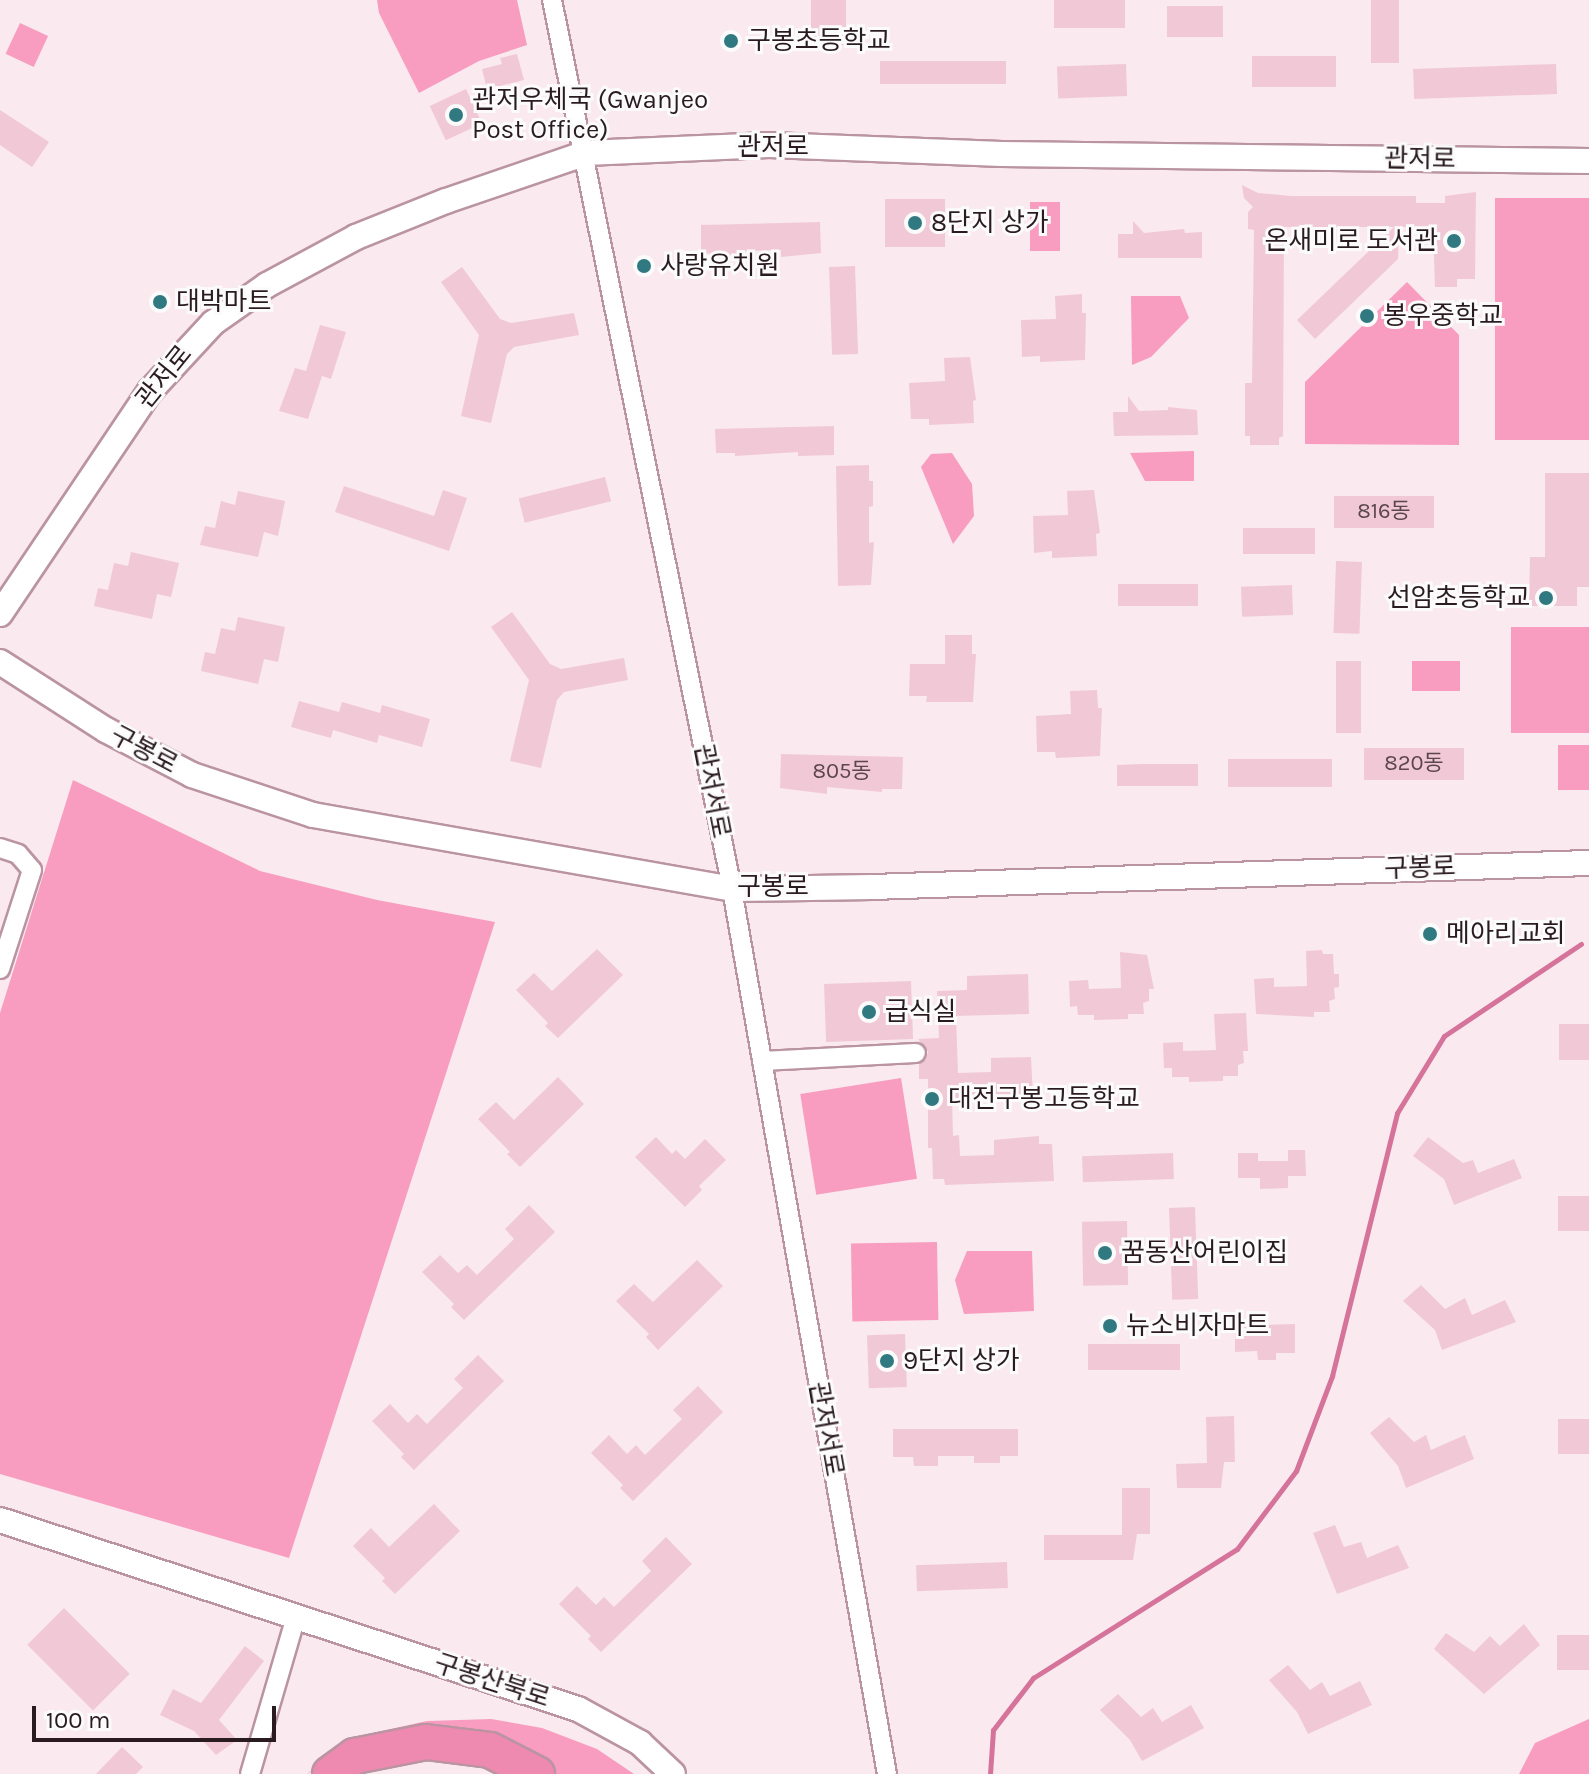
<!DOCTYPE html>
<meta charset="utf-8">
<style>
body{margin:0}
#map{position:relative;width:1589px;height:1774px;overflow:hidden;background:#fae9ee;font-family:Karla,"Noto Sans KR",sans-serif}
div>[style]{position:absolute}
.green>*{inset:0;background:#f89dbf;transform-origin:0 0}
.stream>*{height:5px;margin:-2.5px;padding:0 2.5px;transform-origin:2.5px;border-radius:2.5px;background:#d5739a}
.building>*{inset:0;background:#f1c9d6;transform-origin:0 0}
.roads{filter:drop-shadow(2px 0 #ba94a1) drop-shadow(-2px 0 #ba94a1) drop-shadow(0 2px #ba94a1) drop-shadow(0 -2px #ba94a1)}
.minor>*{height:18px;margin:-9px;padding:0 9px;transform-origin:9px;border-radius:9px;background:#fff}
.tertiary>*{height:24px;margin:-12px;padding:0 12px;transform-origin:12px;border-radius:12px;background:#fff}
.motorway>*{height:34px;margin:-17px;padding:0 17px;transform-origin:17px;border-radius:17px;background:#ee89b0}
.dots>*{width:22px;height:22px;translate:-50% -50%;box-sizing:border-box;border:4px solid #fbfbfb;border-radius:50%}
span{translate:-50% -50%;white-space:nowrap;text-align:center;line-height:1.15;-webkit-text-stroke:6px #fbfbfb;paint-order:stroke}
.number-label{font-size:22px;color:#5c464e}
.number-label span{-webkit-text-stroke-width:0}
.poi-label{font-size:26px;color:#2a1b21}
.left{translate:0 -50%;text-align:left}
.right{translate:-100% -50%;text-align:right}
.street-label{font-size:26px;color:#2a1b21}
.scale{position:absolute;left:32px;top:1706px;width:244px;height:36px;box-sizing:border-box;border:4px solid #2a1b21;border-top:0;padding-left:10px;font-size:24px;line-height:28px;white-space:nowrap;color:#2a1b21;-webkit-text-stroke:6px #fbfbfb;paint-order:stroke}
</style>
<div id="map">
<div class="green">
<i style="clip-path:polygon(377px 0,517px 0,527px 45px,479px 61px,419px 93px,379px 13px)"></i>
<i style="left:20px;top:23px;width:31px;height:34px;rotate:25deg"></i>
<i style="left:1495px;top:198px;width:94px;height:242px"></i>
<i style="left:1030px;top:202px;width:30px;height:49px"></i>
<i style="clip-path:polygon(1407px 282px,1459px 335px,1459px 445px,1305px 444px,1305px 382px)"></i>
<i style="clip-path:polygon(1131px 296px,1180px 296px,1189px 318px,1151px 357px,1132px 365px)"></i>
<i style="clip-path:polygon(1194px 451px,1194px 481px,1145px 481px,1130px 453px)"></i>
<i style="clip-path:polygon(952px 453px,972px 484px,974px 516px,953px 544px,921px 467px,931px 454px)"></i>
<i style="left:1589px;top:627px;width:106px;height:78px;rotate:90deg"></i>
<i style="left:1412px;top:661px;width:48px;height:30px"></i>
<i style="left:1589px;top:745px;width:45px;height:31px;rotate:90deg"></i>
<i style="clip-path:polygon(73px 780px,260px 871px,377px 900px,495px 922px,289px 1558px,0 1474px,0 1013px)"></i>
<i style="left:901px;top:1078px;width:102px;height:102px;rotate:81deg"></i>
<i style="left:937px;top:1242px;width:78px;height:86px;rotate:89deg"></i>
<i style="clip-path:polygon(967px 1251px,1032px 1251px,1034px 1311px,964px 1314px,955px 1280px)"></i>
<i style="clip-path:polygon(491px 1719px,542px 1728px,597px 1749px,634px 1774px,553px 1774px,354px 1750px,307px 1774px,333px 1753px,368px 1734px,427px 1721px)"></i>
<i style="clip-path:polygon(1589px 1719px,1589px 1774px,1519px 1774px,1535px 1743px)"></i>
</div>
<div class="stream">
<i style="left:990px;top:1774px;width:44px;rotate:-86.1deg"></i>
<i style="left:993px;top:1730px;width:66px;rotate:-52.4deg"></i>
<i style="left:1033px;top:1678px;width:241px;rotate:-32.3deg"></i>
<i style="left:1237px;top:1549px;width:98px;rotate:-52.9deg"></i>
<i style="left:1296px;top:1471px;width:102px;rotate:-69.2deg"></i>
<i style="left:1332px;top:1376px;width:271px;rotate:-76.1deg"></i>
<i style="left:1397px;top:1113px;width:90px;rotate:-58.6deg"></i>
<i style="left:1444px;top:1036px;width:165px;rotate:-33.9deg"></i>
</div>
<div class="building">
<i style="left:811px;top:0;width:35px;height:45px"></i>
<i style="left:1054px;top:0;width:71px;height:28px"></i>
<i style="left:1371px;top:0;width:28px;height:63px"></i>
<i style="left:1167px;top:6px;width:56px;height:31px"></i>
<i style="clip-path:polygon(517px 54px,524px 80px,487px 89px,482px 69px,502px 64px,500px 58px)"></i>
<i style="left:1336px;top:56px;width:31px;height:84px;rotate:90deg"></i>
<i style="left:1006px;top:61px;width:23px;height:126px;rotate:90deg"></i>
<i style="left:1126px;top:64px;width:32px;height:69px;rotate:88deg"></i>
<i style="left:1556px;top:64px;width:30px;height:143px;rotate:88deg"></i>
<i style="left:466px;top:89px;width:38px;height:40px;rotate:65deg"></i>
<i style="clip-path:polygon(0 110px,49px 142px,32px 167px,0 145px)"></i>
<i style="clip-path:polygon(1242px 185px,1258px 193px,1291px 196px,1416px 196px,1416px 203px,1445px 203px,1445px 196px,1476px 192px,1475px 279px,1457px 279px,1457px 287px,1435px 287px,1433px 227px,1399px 227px,1398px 259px,1315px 339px,1297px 320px,1394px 227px,1284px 227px,1283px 436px,1279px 438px,1279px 445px,1250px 445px,1250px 436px,1245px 436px,1245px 383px,1252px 383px,1254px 230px,1248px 229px,1248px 212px,1253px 207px,1244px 198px)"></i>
<i style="left:885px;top:199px;width:60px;height:48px"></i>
<i style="clip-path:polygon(1133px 221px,1144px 233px,1184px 229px,1185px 233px,1202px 232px,1202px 258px,1118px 258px,1118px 234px,1133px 234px)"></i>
<i style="clip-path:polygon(820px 222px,821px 253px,781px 257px,781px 250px,742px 251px,742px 256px,701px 253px,701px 225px)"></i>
<i style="left:855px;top:266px;width:88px;height:26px;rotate:88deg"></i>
<i style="clip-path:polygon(462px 267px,500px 319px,511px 323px,574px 313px,579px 335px,514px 347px,507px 354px,491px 423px,461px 416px,479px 335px,441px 282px)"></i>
<i style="clip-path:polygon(1082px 294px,1082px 313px,1086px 313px,1085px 360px,1040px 362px,1040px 356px,1022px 357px,1021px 320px,1056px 319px,1055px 296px)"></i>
<i style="clip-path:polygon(320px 325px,346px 332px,331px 379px,322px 376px,308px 419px,279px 411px,295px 368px,306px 371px)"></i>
<i style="clip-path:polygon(970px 357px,976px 400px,973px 401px,974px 423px,929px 425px,929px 419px,911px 419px,909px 383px,945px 381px,944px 358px)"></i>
<i style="clip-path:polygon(1128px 396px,1139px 411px,1168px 410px,1168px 407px,1197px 410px,1198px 435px,1114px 436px,1113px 412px,1128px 412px)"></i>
<i style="clip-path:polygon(834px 426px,834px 455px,798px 456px,798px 452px,735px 456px,735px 453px,716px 453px,715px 429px)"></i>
<i style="clip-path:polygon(869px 465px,869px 481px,873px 481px,873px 506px,869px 507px,869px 543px,874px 542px,871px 585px,838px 586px,836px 466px)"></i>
<i style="clip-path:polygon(1545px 473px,1589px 473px,1589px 587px,1577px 587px,1577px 606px,1529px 606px,1530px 557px,1545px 557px)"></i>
<i style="left:605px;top:477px;width:25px;height:89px;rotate:76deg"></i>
<i style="clip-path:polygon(344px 486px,434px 516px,443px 490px,467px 498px,449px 551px,335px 512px)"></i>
<i style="clip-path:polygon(1094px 490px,1100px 533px,1096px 534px,1097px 556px,1052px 558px,1052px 551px,1034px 553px,1033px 516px,1068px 515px,1067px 491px)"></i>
<i style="clip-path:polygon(238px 491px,285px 501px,278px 536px,264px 532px,258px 557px,200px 545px,205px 526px,215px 528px,221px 501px,235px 505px)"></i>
<i style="left:1334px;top:496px;width:100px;height:32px"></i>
<i style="left:1315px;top:528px;width:26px;height:72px;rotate:90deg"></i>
<i style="clip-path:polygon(131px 552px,179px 563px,171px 597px,157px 594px,152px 619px,94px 606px,98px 588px,108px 590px,114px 563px,128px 566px)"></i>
<i style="left:1336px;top:561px;width:26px;height:72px;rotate:2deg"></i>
<i style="left:1118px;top:584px;width:80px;height:22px"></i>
<i style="left:1292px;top:585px;width:30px;height:51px;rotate:88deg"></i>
<i style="clip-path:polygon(512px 612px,550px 664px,561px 669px,624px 658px,628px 680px,564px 692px,557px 700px,541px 768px,510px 761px,529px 680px,491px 627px)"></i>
<i style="clip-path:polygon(238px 617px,285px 627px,278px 662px,264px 659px,258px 684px,201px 671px,205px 652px,215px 654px,221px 628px,235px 631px)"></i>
<i style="clip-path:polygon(945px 635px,972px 635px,972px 654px,976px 654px,973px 702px,926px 702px,927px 696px,909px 696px,910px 664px,945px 664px)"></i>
<i style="left:1336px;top:661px;width:25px;height:72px"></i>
<i style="clip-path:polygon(1097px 690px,1098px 708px,1102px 708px,1100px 756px,1056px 758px,1055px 752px,1037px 752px,1036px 716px,1071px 714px,1070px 691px)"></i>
<i style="clip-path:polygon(299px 701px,339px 712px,342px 702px,380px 713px,382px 705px,430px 719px,422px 747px,379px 735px,377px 743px,333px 730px,331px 738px,291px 727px)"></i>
<i style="left:1364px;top:748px;width:100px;height:32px"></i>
<i style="clip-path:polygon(781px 754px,903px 757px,902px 789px,882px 789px,882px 792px,827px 787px,827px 794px,780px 788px)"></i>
<i style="left:1228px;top:759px;width:104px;height:28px"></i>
<i style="clip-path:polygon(1141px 764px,1198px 764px,1198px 786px,1117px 786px,1117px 765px)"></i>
<i style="clip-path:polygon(597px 949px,623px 975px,558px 1038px,545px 1026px,548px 1023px,516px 990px,534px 973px,552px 991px)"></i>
<i style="clip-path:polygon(1322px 950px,1323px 954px,1333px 954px,1334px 974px,1339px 974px,1339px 987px,1334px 988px,1335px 999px,1329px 1001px,1330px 1012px,1314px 1012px,1314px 1017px,1256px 1014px,1254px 979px,1274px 978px,1274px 987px,1307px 986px,1306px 951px)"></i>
<i style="clip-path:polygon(1120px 952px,1147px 955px,1154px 989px,1149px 989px,1149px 1001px,1143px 1003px,1144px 1014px,1128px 1014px,1128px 1019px,1094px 1020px,1094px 1015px,1078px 1015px,1077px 1006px,1070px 1007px,1069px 981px,1088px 980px,1089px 989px,1121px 988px)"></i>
<i style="clip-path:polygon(1028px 974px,1029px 1014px,956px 1016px,958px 1073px,991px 1072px,991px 1058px,1031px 1057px,1033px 1097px,952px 1099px,953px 1136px,959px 1135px,960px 1156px,994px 1155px,994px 1140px,1039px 1136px,1039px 1144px,1052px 1144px,1054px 1181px,945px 1185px,944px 1179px,933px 1179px,932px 1148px,928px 1148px,928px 1079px,919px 1079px,919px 1064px,926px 1059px,928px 1052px,918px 1039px,939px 1038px,937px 991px,967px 990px,967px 976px)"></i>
<i style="left:911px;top:981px;width:58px;height:87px;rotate:88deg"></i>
<i style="clip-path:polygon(1246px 1013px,1248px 1051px,1243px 1051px,1244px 1063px,1238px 1065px,1238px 1076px,1223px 1076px,1223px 1081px,1189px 1082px,1189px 1077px,1172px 1077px,1172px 1068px,1164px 1068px,1163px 1043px,1183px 1042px,1183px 1051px,1216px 1050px,1214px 1014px)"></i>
<i style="left:1559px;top:1024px;width:30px;height:36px"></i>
<i style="clip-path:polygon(558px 1077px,584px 1104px,520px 1167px,507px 1154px,510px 1152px,478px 1119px,496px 1102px,514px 1120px)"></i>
<i style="clip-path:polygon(656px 1137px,672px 1154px,676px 1150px,685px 1159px,705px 1139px,726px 1160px,699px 1186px,702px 1190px,685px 1207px,635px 1157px)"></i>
<i style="clip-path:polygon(1428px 1137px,1463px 1163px,1473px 1160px,1478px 1173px,1514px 1159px,1522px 1178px,1454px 1205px,1444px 1179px,1413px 1156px)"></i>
<i style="clip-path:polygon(1288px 1150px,1305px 1150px,1306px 1176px,1288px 1176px,1288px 1188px,1260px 1189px,1260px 1178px,1238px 1178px,1238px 1153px,1258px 1153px,1258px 1161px,1288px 1161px)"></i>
<i style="left:1173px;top:1153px;width:26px;height:91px;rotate:88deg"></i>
<i style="left:1558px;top:1196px;width:31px;height:35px"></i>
<i style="clip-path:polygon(529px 1205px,555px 1232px,464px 1320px,451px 1307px,454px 1304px,422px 1272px,440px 1255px,458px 1273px,467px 1265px,477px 1275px,514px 1239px,505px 1229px)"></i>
<i style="left:1195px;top:1207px;width:92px;height:26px;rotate:88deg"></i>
<i style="left:1127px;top:1221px;width:64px;height:45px;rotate:89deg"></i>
<i style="clip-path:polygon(697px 1260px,723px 1286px,658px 1350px,646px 1337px,649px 1334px,616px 1301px,634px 1284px,653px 1302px)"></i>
<i style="clip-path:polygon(1421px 1285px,1445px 1309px,1465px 1298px,1472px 1315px,1505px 1300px,1516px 1322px,1442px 1350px,1435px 1330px,1403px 1301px)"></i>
<i style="clip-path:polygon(1295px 1324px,1295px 1353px,1276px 1353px,1276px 1360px,1258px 1360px,1257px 1351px,1235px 1352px,1235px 1326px)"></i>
<i style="left:905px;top:1334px;width:53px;height:38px;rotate:88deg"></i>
<i style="left:1180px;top:1344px;width:26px;height:92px;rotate:90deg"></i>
<i style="clip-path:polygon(478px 1355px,504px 1381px,414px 1470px,401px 1457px,404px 1454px,372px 1421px,390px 1404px,408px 1423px,417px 1414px,427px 1424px,463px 1388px,454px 1379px)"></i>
<i style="clip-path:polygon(698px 1386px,723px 1412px,633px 1501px,620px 1488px,623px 1485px,591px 1453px,609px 1435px,627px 1454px,636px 1445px,645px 1455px,682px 1419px,673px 1410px)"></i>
<i style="clip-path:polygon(1234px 1416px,1235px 1462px,1224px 1462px,1221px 1488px,1177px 1488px,1176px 1464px,1207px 1463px,1206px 1417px)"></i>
<i style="clip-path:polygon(1389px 1417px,1414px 1442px,1426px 1435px,1431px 1450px,1465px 1435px,1474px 1459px,1406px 1488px,1398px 1466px,1370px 1433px)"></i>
<i style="left:1558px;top:1419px;width:31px;height:35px"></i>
<i style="clip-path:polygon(893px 1429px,1018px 1429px,1018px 1456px,1000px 1456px,1000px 1463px,974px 1463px,974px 1456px,938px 1456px,938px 1466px,914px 1466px,913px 1457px,893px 1457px)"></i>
<i style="clip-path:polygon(1122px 1488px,1150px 1488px,1150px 1534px,1137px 1534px,1133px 1560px,1044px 1560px,1044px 1535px,1122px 1535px)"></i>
<i style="clip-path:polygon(434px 1504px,460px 1531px,395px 1594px,382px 1581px,385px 1578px,353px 1546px,371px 1528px,389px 1547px)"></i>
<i style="clip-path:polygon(1335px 1525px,1344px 1547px,1361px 1542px,1367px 1558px,1398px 1545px,1409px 1568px,1337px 1594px,1313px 1533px)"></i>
<i style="clip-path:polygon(666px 1537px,692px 1564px,601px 1652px,588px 1639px,591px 1636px,559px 1604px,577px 1586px,596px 1605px,604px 1597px,614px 1607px,651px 1571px,642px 1561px)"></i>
<i style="left:1007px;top:1562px;width:26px;height:91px;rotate:88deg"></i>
<i style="left:64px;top:1608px;width:93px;height:52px;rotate:45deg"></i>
<i style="clip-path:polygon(1524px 1624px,1540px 1645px,1484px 1694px,1434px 1649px,1446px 1633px,1474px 1652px,1490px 1636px,1500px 1646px)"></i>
<i style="left:1557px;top:1635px;width:32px;height:35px"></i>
<i style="clip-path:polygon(245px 1646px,264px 1661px,219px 1720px,237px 1740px,216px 1755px,194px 1731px,160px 1715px,173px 1689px,201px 1703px)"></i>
<i style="clip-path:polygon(1288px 1665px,1310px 1690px,1322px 1682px,1330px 1696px,1360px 1681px,1372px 1705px,1308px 1734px,1297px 1712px,1269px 1680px)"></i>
<i style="clip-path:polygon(1118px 1694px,1141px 1717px,1153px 1708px,1162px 1722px,1191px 1705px,1204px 1728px,1142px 1761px,1130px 1740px,1100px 1710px)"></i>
<i style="clip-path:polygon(122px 1747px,143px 1767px,136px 1774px,96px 1774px)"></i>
</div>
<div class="roads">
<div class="minor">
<i style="left:552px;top:0;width:907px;rotate:78.55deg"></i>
<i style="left:732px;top:889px;width:898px;rotate:80.07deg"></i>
<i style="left:0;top:848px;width:19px;rotate:18deg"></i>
<i style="left:18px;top:854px;width:21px;rotate:49deg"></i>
<i style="left:32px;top:870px;width:104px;rotate:107.9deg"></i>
<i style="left:762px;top:1061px;width:154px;rotate:-3deg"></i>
<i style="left:250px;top:1774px;width:164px;rotate:-73.7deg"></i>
</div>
<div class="tertiary">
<i style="left:0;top:614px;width:269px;rotate:-56.1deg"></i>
<i style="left:150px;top:391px;width:93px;rotate:-47.2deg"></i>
<i style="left:213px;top:323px;width:66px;rotate:-35.1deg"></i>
<i style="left:267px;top:285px;width:101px;rotate:-28.3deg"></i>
<i style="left:356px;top:237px;width:97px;rotate:-21.8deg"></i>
<i style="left:446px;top:201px;width:148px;rotate:-18.9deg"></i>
<i style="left:586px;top:153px;width:183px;rotate:-2.5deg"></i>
<i style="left:769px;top:145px;width:233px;rotate:2.2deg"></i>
<i style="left:1002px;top:154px;width:587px;rotate:0.68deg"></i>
<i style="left:0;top:662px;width:126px;rotate:32.7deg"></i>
<i style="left:106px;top:730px;width:97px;rotate:27.6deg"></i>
<i style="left:192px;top:775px;width:127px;rotate:18.3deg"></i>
<i style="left:313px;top:815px;width:425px;rotate:10deg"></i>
<i style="left:732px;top:889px;width:140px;rotate:-0.8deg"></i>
<i style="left:872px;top:887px;width:717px;rotate:-1.92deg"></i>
<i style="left:0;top:1520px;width:608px;rotate:18.11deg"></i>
<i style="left:578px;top:1709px;width:71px;rotate:28.7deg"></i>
<i style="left:640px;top:1743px;width:45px;rotate:43.2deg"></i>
</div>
<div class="motorway">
<i style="left:330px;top:1774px;width:31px;rotate:-36deg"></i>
<i style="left:355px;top:1756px;width:72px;rotate:-11.2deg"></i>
<i style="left:426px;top:1742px;width:64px;rotate:7.1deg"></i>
<i style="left:490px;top:1750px;width:53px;rotate:27.1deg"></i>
</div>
</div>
<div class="dots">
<i style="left:731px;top:41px;background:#317981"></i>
<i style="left:456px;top:115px;background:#317981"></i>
<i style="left:915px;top:223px;background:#317981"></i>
<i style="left:1454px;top:241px;background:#317981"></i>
<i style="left:644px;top:266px;background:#317981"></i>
<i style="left:160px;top:302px;background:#317981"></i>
<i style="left:1367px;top:316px;background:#317981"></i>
<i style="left:1546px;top:598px;background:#317981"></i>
<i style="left:1430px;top:934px;background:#317981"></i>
<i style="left:869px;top:1012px;background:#317981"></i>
<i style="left:932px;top:1099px;background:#317981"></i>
<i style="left:1105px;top:1253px;background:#317981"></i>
<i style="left:1110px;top:1326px;background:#317981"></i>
<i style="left:887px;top:1361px;background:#317981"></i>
</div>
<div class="number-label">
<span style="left:1384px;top:512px">816동</span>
<span style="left:1414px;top:764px">820동</span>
<span style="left:842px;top:772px">805동</span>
</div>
<div class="poi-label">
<span class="left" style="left:747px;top:41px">구봉초등학교</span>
<span class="left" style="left:472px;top:115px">관저우체국 (Gwanjeo<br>Post Office)</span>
<span class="left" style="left:931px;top:223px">8단지 상가</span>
<span class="right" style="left:1438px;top:241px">온새미로 도서관</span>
<span class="left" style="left:660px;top:266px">사랑유치원</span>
<span class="left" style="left:176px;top:302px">대박마트</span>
<span class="left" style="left:1383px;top:316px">봉우중학교</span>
<span class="right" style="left:1530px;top:598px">선암초등학교</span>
<span class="left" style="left:1446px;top:934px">메아리교회</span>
<span class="left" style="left:885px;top:1012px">급식실</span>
<span class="left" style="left:948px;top:1099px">대전구봉고등학교</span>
<span class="left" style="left:1121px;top:1253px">꿈동산어린이집</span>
<span class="left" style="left:1126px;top:1326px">뉴소비자마트</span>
<span class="left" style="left:903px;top:1361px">9단지 상가</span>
</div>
<div class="street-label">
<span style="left:773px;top:147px">관저로</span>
<span style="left:1420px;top:159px;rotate:1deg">관저로</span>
<span style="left:164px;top:377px;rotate:-51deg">관저로</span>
<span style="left:144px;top:750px;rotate:28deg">구봉로</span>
<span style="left:712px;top:791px;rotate:79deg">관저서로</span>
<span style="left:1420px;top:868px;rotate:-2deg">구봉로</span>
<span style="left:773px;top:887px">구봉로</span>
<span style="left:826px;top:1429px;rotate:80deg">관저서로</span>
<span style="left:492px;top:1681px;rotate:18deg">구봉산북로</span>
</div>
<div class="scale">100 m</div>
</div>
